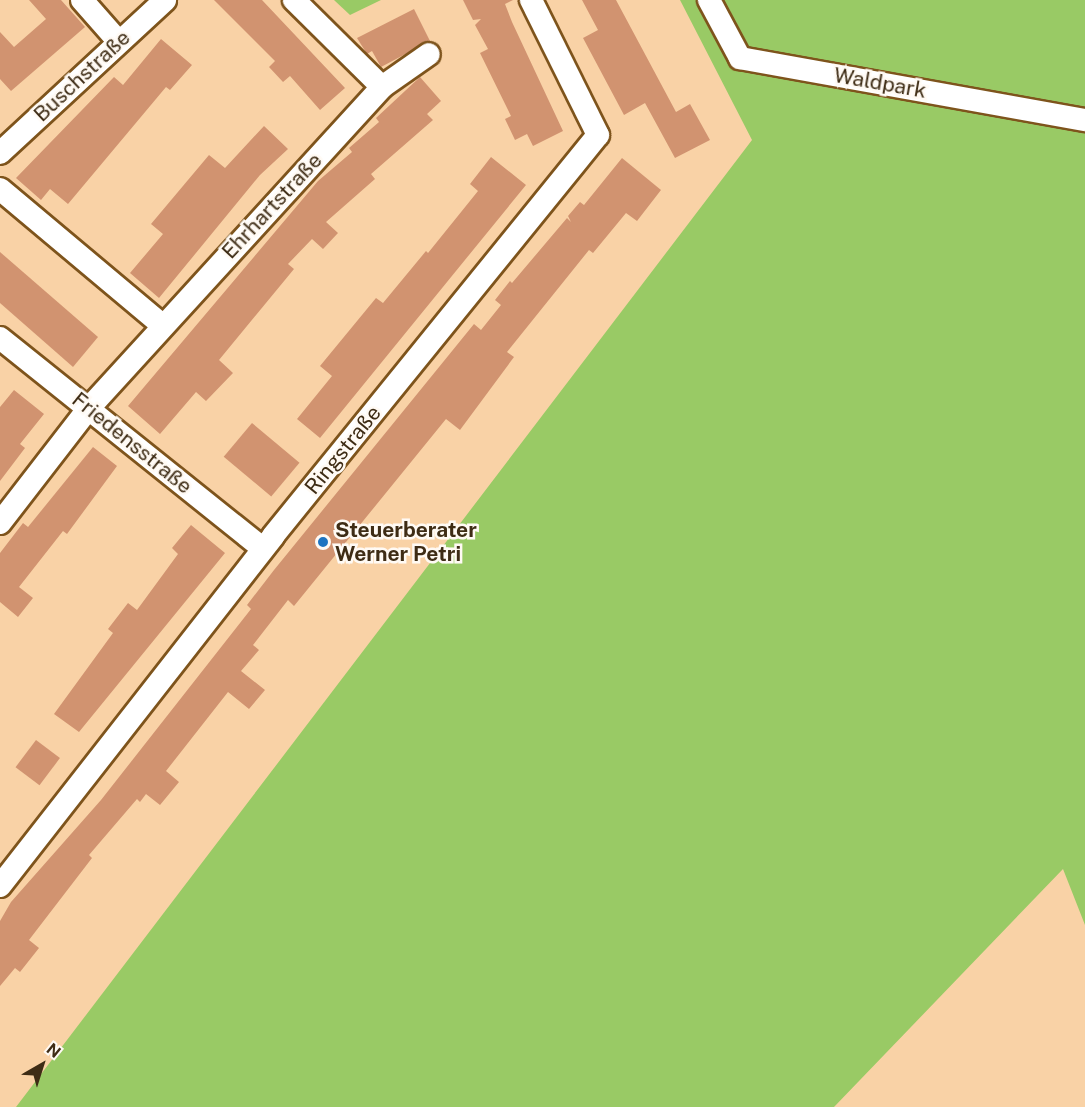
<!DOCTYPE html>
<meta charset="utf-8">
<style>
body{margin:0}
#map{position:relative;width:1085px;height:1107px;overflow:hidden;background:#f9d2a6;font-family:"Public Sans",sans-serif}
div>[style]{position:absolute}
.green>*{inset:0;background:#99ca65}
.building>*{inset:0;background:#d19370;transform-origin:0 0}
.roads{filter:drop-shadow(2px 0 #7e541c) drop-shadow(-2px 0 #7e541c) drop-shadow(0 2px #7e541c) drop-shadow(0 -2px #7e541c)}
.minor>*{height:22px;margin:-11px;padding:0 11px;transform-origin:11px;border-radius:11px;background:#fff}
.dots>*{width:16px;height:16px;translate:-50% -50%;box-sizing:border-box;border:3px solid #fffaf4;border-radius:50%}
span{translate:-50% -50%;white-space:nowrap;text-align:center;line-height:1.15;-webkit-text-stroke:5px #fffaf4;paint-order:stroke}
.street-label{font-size:21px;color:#3e2c15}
.poi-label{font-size:21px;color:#3e2c15;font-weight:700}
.left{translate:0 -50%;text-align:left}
.north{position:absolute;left:12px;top:1035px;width:60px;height:60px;-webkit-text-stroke:4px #fffaf4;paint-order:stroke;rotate:39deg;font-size:16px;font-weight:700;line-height:24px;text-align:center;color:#3e2c15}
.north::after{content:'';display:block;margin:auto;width:21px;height:27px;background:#3e2c15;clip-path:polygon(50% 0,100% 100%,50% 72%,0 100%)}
</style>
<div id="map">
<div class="green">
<i style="clip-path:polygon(334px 0,381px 0,350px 15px)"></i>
<i style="clip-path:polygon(680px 0,1085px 0,1085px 925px,1063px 869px,834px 1107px,16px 1107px,752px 140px)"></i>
</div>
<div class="building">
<i style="clip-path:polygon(29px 0,61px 0,85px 27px,11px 91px,0 79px,0 32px,14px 47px,46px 19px)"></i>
<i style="clip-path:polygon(214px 0,262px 0,345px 88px,320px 110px,290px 76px,283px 82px,269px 67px,275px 61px)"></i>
<i style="clip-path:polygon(463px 0,513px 0,505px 4px,512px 22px,563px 131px,533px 146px,527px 134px,515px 140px,505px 119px,511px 116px,480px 53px,488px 49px,475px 25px,481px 19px,473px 20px)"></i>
<i style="clip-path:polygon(582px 0,616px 0,676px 112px,690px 104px,710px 140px,675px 158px,645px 103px,624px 115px,583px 38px,598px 30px)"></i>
<i style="clip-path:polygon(414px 9px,430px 41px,381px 67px,372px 51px,367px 54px,357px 38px)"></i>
<i style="clip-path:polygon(161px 39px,192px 65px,170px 90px,166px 87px,68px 204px,50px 189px,41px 200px,16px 178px,114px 77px,123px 85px)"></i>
<i style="clip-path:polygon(420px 77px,441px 101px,427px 114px,433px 120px,371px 174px,375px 179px,326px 222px,338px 233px,323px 249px,312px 239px,288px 264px,294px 269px,219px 360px,233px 373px,206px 401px,196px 392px,160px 434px,128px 406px,318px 181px,352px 152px,349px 148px,379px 122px,376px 118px)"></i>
<i style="clip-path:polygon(264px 126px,288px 149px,260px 175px,159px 298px,130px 273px,163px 234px,151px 224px,209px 155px,225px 168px)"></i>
<i style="clip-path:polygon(491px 157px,526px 185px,320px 438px,297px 419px,332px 376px,320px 366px,376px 298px,383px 303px,426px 251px,428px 253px,478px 191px,470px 184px)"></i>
<i style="clip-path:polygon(622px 158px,661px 190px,637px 221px,626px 213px,593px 253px,589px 250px,507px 352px,514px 357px,460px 430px,446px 419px,294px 606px,288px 600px,253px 645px,259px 650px,241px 671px,265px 690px,249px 709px,228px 692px,166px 771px,179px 782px,160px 805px,146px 794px,140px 802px,137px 799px,89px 855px,92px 858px,29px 940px,39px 948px,20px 972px,15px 968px,0 986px,0 921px,11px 902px,101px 800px,251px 609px,247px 605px,274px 570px,474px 324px,481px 330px,501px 305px,495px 300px,510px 281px,512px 283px,567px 218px,571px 222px,568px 216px,580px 202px,584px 205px)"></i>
<i style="clip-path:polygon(0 252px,98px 337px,73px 367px,0 303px)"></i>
<i style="clip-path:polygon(14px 390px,44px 414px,20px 444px,25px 448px,0 481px,0 407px)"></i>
<i style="left:252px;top:423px;width:62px;height:44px;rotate:40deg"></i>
<i style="clip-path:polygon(93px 447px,117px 466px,67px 534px,63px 531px,19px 587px,33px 598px,18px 617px,0 602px,0 553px,23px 523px,28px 527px)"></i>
<i style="clip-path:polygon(191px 525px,225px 553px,79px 732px,54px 714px,113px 633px,108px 629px,128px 603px,137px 610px,178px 554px,172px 548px)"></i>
<i style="left:36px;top:740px;width:30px;height:34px;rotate:37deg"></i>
</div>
<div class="roads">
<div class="minor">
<i style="left:82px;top:0;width:55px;rotate:48.7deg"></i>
<i style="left:709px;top:0;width:66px;rotate:61.9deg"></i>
<i style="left:740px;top:58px;width:351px;rotate:10.2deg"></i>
<i style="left:382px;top:87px;width:57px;rotate:-35.1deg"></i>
<i style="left:0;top:153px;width:225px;rotate:-42.8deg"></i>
<i style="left:0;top:189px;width:212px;rotate:40deg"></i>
<i style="left:0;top:338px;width:337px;rotate:38.7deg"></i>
<i style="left:0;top:523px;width:145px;rotate:-52.3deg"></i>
<i style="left:89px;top:408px;width:435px;rotate:-47.6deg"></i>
<i style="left:382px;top:87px;width:124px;rotate:-135.3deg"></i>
<i style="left:0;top:886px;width:444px;rotate:-52deg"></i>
<i style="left:273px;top:536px;width:516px;rotate:-50.98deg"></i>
<i style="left:598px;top:135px;width:151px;rotate:-116.4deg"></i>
</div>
</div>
<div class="dots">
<i style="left:323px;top:542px;background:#1d74c1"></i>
</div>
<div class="street-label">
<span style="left:82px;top:76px;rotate:-43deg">Buschstraße</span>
<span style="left:880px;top:83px;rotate:10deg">Waldpark</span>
<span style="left:272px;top:206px;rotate:-47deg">Ehrhartstraße</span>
<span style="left:132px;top:443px;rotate:39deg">Friedensstraße</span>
<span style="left:343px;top:450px;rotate:-51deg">Ringstraße</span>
</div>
<div class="poi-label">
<span class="left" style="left:335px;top:542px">Steuerberater<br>Werner Petri</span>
</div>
<div class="north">N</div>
</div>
